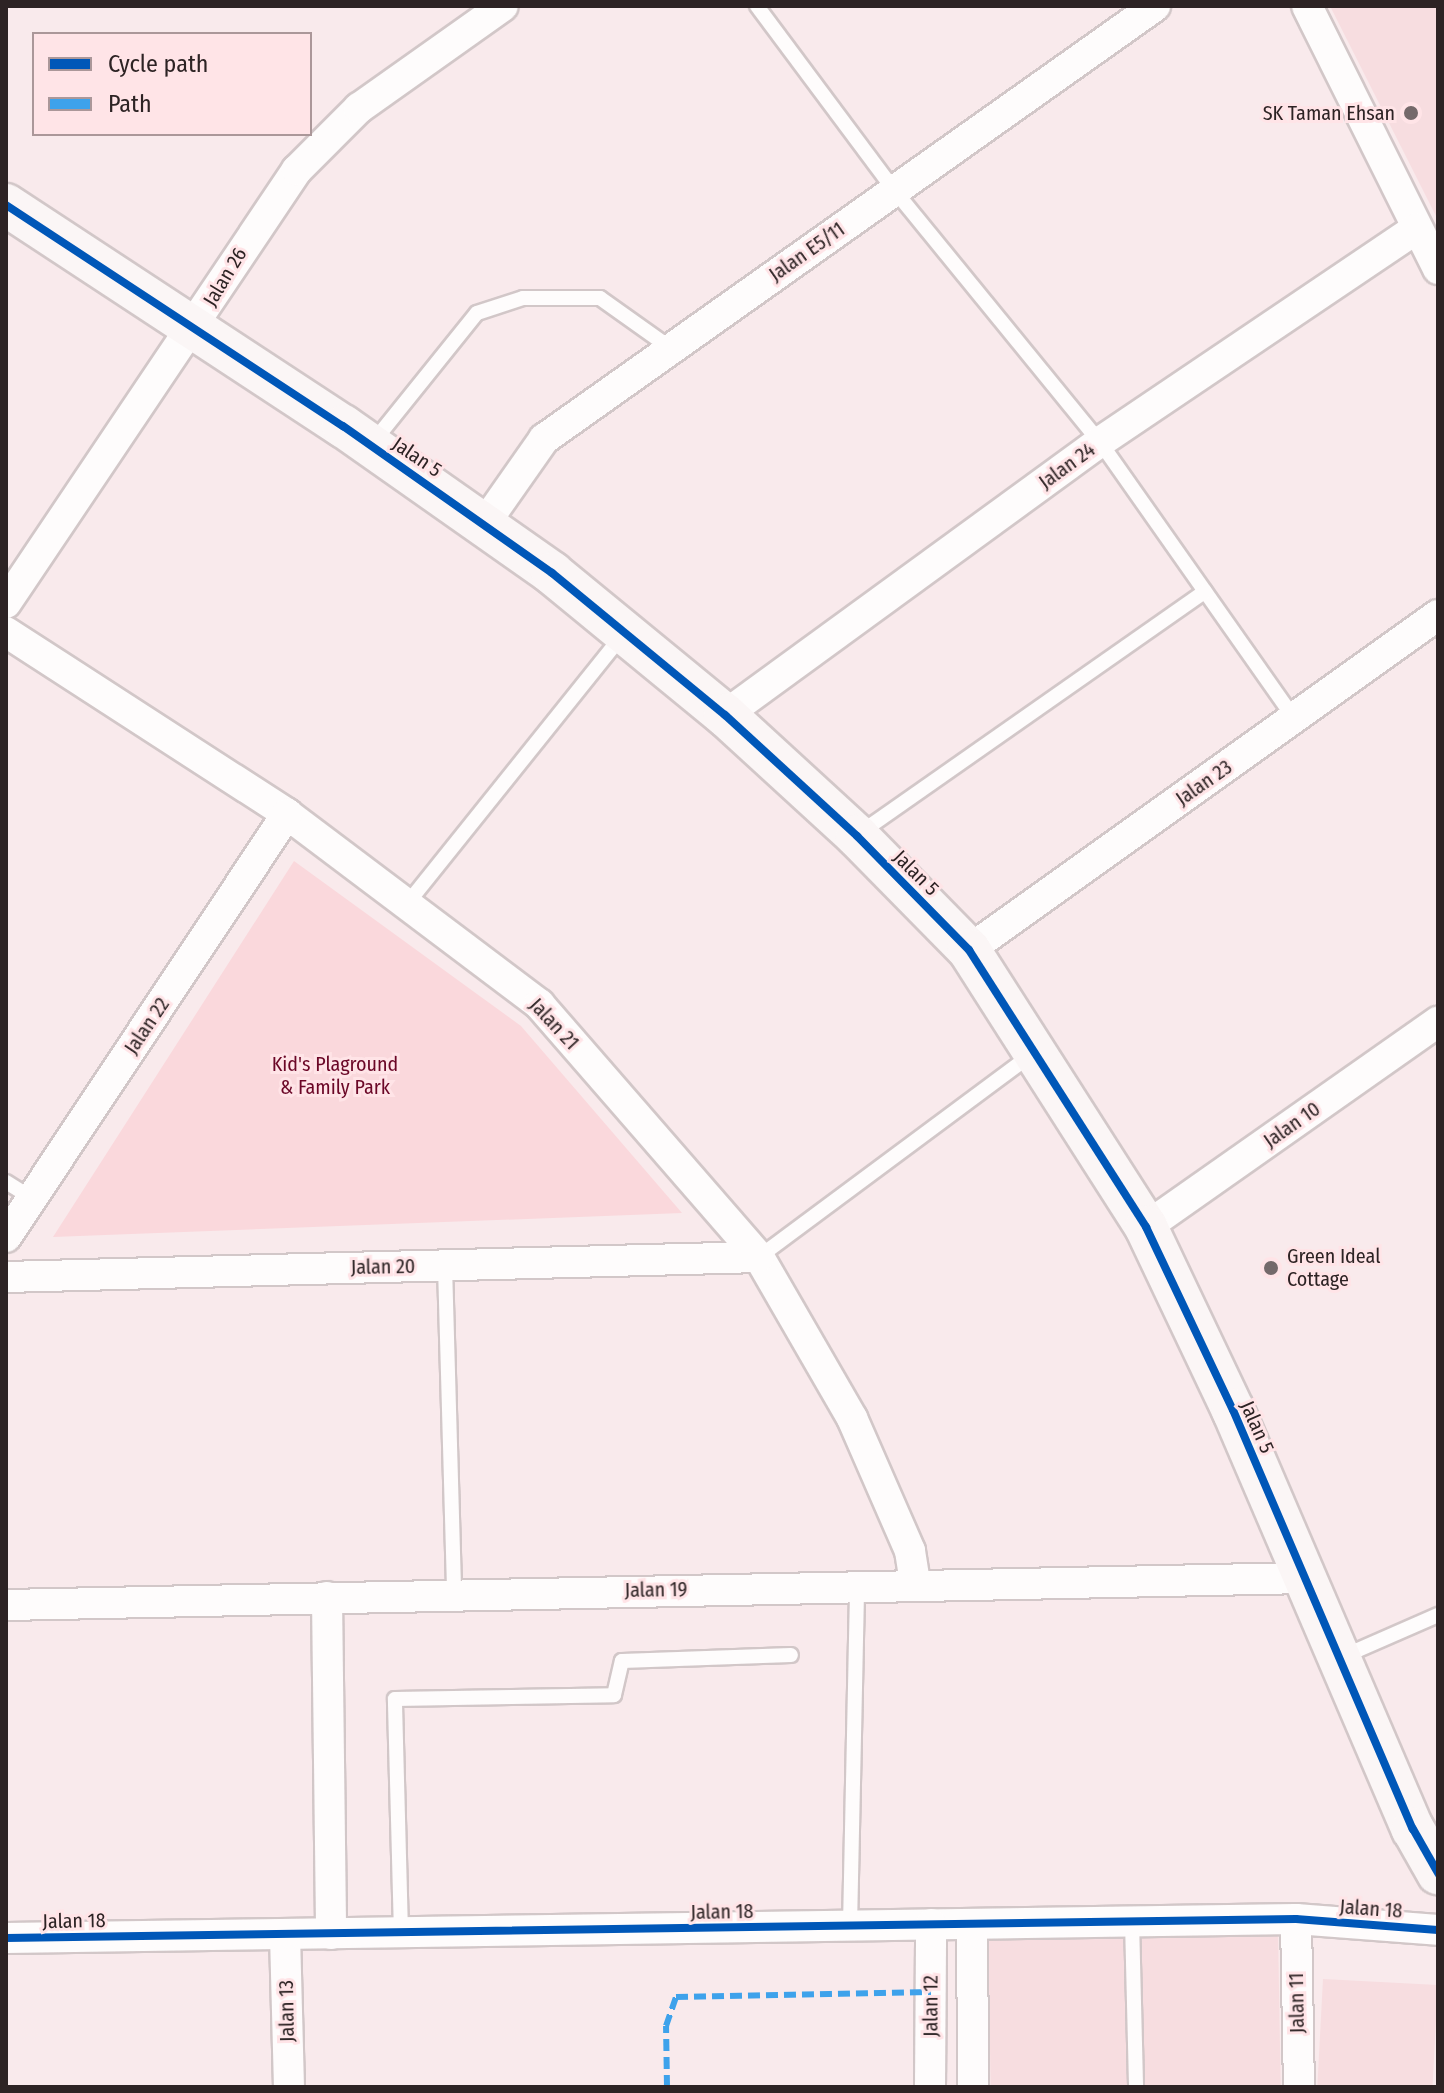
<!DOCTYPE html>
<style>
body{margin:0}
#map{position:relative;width:1444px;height:2093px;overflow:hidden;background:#f9eaec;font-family:"Fira Sans Condensed",sans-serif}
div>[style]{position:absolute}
.built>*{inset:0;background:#f7dde0;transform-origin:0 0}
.green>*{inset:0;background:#fad8dc}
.roads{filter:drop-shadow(2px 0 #d2c7c8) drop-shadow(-2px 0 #d2c7c8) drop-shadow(0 2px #d2c7c8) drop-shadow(0 -2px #d2c7c8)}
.lane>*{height:14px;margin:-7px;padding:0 7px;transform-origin:7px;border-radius:7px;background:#fefcfc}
.street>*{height:30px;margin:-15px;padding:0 15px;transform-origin:15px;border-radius:15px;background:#fefcfc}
.secondary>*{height:42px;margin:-21px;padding:0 21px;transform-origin:21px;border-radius:21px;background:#fbf6f6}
.quiet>*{height:6px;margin-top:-3px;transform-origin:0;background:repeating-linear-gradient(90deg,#3ea2eb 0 12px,transparent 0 18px)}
.cycleway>*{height:8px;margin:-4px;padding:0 4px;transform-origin:4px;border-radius:4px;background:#0057b8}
.dots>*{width:22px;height:22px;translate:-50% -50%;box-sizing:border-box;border:4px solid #ffe4e7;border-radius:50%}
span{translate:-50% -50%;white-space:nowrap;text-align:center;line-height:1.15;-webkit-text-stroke:6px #ffe4e7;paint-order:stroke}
.poi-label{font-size:20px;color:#2d2324}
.right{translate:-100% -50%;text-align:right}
.left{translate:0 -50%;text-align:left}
.street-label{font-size:20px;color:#2d2324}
.park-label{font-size:20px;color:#6b0727}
.frame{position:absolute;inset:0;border:8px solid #2d2324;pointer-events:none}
.legend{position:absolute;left:32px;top:32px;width:280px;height:104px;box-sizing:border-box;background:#ffe4e7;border:2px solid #ab9799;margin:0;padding:10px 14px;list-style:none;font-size:24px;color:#2d2324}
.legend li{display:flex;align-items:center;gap:16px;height:40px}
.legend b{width:40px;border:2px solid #ab9799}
</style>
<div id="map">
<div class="built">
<i style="clip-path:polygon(1330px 6px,1438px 6px,1438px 220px)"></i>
<i style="left:1278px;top:1932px;width:155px;height:290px;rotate:89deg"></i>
<i style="left:1323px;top:1979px;width:115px;height:108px;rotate:3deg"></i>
</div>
<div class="green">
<i style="clip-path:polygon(294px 861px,521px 1026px,682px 1213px,53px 1237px)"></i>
</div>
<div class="roads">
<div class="lane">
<i style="left:757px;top:6px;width:231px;rotate:53.3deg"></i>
<i style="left:895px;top:191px;width:324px;rotate:50.8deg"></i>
<i style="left:1100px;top:442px;width:337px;rotate:54.9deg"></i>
<i style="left:374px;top:441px;width:164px;rotate:-51.2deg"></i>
<i style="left:477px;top:313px;width:48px;rotate:-18.1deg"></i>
<i style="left:523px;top:298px;width:77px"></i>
<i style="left:600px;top:298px;width:85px;rotate:35.4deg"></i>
<i style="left:860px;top:833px;width:421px;rotate:-35deg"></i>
<i style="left:407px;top:904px;width:344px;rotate:-51.3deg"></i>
<i style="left:6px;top:1182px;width:31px;rotate:32deg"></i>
<i style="left:759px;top:1257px;width:339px;rotate:-36.6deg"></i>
<i style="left:445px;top:1266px;width:329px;rotate:88.4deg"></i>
<i style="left:1344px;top:1656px;width:103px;rotate:-23.6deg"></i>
<i style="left:1132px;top:1921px;width:166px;rotate:88.6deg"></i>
<i style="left:850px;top:1926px;width:340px;rotate:-88.8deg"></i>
<i style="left:401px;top:1933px;width:234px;rotate:-91.5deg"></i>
<i style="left:395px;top:1699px;width:219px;rotate:-1deg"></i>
<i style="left:614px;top:1695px;width:35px;rotate:-77deg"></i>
<i style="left:622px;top:1661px;width:169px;rotate:-2deg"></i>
</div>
<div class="street">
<i style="left:1307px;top:6px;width:294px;rotate:63.5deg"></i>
<i style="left:485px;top:523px;width:103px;rotate:-54.9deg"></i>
<i style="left:544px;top:439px;width:749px;rotate:-35.32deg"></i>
<i style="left:6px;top:603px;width:522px;rotate:-56.1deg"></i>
<i style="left:297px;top:170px;width:88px;rotate:-45deg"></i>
<i style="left:359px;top:108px;width:176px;rotate:-35.3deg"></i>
<i style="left:6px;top:632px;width:335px;rotate:32.9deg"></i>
<i style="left:287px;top:814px;width:316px;rotate:37deg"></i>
<i style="left:539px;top:1004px;width:335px;rotate:49deg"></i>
<i style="left:759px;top:1257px;width:186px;rotate:60deg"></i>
<i style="left:852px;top:1418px;width:145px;rotate:66.4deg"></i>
<i style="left:910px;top:1551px;width:33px;rotate:81deg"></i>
<i style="left:725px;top:715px;width:464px;rotate:-36.1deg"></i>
<i style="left:1100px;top:442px;width:382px;rotate:-34deg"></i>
<i style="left:969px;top:950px;width:576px;rotate:-35.54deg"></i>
<i style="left:1146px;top:1227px;width:357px;rotate:-35.1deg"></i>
<i style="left:6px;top:1237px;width:508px;rotate:-56.4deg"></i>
<i style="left:6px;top:1277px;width:753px;rotate:-1.52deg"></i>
<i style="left:327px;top:1597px;width:337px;rotate:89.3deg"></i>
<i style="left:6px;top:1605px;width:1299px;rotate:-1.19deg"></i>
<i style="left:1296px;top:1919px;width:168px;rotate:89deg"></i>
<i style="left:972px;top:1924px;width:163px;rotate:89.6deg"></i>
<i style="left:285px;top:1935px;width:152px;rotate:88.5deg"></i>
<i style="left:6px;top:1938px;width:1290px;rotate:-0.84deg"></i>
<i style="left:1296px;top:1919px;width:142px;rotate:4.4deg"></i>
<i style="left:930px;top:2087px;width:163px;rotate:-89.6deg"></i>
</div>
<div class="secondary">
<i style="left:6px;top:205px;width:403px;rotate:33.3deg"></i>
<i style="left:343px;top:426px;width:256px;rotate:35.1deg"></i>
<i style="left:552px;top:573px;width:224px;rotate:39.4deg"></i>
<i style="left:725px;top:715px;width:179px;rotate:42.5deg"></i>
<i style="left:857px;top:836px;width:160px;rotate:45.5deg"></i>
<i style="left:969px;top:950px;width:329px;rotate:57.4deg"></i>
<i style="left:1146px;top:1227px;width:203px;rotate:64.6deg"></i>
<i style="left:1233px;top:1410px;width:456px;rotate:66.8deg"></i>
<i style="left:1413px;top:1829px;width:51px;rotate:60.4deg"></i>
</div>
</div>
<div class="quiet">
<i style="left:667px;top:2087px;width:61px;rotate:-90.9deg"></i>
<i style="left:666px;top:2026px;width:31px;rotate:-71deg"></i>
<i style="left:676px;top:1997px;width:255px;rotate:-1.1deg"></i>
</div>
<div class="cycleway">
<i style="left:6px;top:205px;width:403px;rotate:33.3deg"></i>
<i style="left:343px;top:426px;width:256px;rotate:35.1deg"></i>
<i style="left:552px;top:573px;width:224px;rotate:39.4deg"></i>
<i style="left:725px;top:715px;width:179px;rotate:42.5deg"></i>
<i style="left:857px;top:836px;width:160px;rotate:45.5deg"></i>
<i style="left:969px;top:950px;width:329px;rotate:57.4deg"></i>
<i style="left:1146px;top:1227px;width:203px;rotate:64.6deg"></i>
<i style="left:1233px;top:1410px;width:456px;rotate:66.8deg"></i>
<i style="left:1413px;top:1829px;width:51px;rotate:60.4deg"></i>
<i style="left:6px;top:1938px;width:1290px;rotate:-0.84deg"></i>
<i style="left:1296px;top:1919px;width:142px;rotate:4.4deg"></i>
</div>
<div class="dots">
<i style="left:1411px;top:113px;background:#74696a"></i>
<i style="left:1271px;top:1268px;background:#74696a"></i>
</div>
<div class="poi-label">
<span class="right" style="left:1395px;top:113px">SK Taman Ehsan</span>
<span class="left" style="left:1287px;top:1268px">Green Ideal<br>Cottage</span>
</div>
<div class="street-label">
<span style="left:807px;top:252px;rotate:-35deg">Jalan E5/11</span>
<span style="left:225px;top:277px;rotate:-59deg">Jalan 26</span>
<span style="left:417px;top:457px;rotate:34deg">Jalan 5</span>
<span style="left:1067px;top:466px;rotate:-36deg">Jalan 24</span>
<span style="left:1204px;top:783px;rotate:-35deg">Jalan 23</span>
<span style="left:916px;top:873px;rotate:45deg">Jalan 5</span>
<span style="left:554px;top:1024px;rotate:47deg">Jalan 21</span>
<span style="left:147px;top:1026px;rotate:-56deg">Jalan 22</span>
<span style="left:1292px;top:1125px;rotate:-35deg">Jalan 10</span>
<span style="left:383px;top:1267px;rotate:-1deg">Jalan 20</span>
<span style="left:1257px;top:1427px;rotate:66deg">Jalan 5</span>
<span style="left:656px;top:1590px;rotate:-1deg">Jalan 19</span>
<span style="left:1371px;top:1909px;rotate:4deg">Jalan 18</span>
<span style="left:722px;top:1912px;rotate:-1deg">Jalan 18</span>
<span style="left:74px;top:1921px;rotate:-1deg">Jalan 18</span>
<span style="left:1297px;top:2003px;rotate:-91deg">Jalan 11</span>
<span style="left:931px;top:2006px;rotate:-90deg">Jalan 12</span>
<span style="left:287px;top:2011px;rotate:-91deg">Jalan 13</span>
</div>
<div class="park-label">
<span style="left:335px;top:1076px">Kid's Plaground<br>&amp; Family Park</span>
</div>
<div class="frame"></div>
<ul class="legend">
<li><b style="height:10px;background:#0057b8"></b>Cycle path</li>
<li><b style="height:10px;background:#3ea2eb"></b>Path</li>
</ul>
</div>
